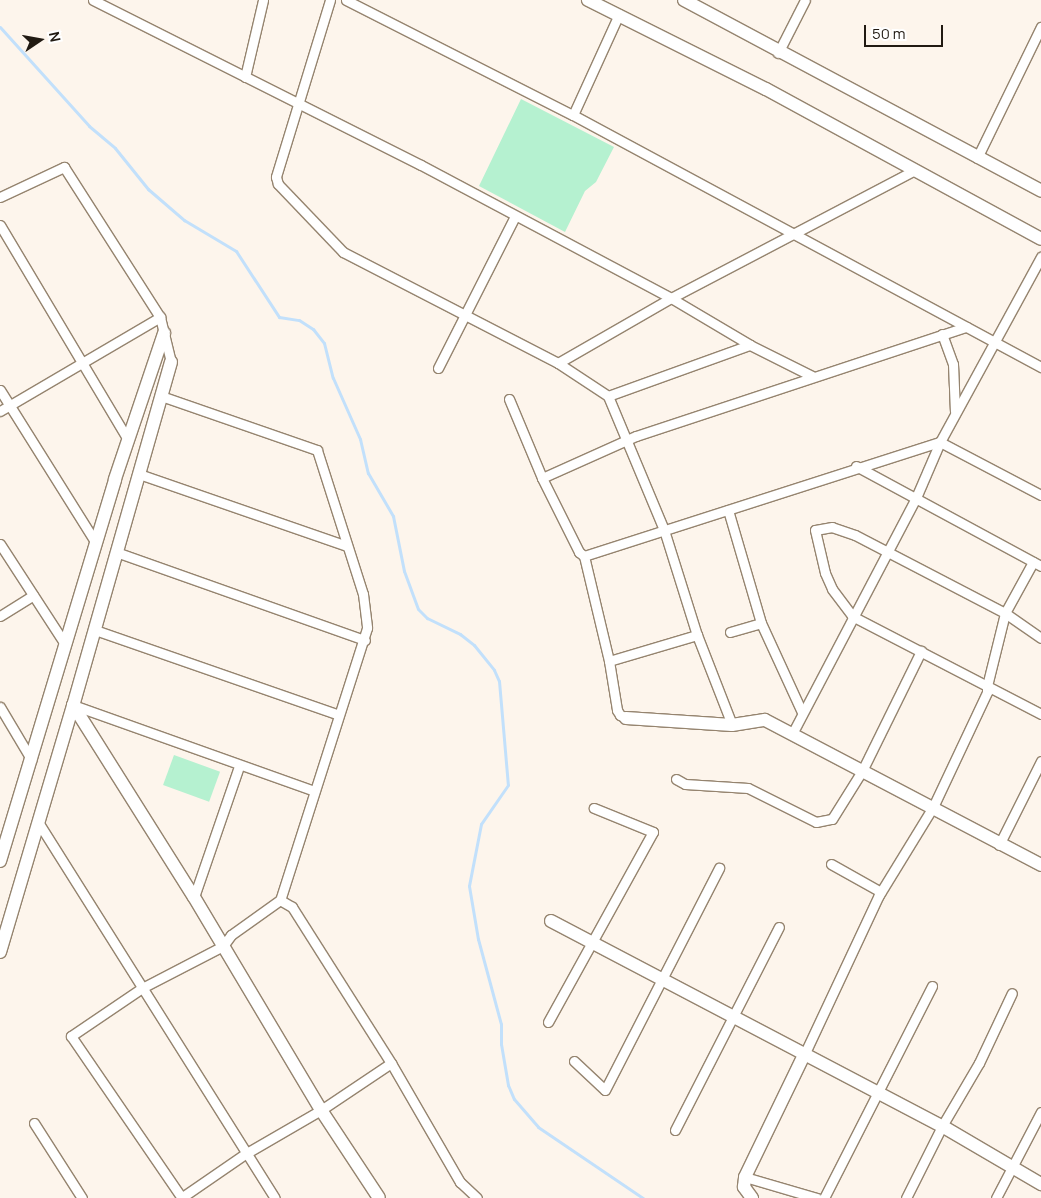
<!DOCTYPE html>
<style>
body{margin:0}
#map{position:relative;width:1041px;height:1198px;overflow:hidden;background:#fdf5ec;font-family:Manrope,sans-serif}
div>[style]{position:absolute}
.green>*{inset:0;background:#b5f1d0;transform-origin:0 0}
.stream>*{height:3px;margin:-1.5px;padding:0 1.5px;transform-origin:1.5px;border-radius:1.5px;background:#c2e0fb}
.roads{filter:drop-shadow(1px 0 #95846f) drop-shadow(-1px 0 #95846f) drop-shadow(0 1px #95846f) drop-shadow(0 -1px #95846f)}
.street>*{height:9px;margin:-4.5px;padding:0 4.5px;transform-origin:4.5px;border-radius:4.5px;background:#fff}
.secondary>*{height:12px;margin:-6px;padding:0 6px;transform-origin:6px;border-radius:6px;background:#fff}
span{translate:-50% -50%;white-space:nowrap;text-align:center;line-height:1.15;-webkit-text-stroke:5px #fff;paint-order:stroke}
.north{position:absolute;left:15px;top:15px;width:50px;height:50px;-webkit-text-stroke:4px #fff;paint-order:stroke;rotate:78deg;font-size:14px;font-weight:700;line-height:20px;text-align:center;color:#211a12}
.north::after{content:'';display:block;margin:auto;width:18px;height:22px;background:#211a12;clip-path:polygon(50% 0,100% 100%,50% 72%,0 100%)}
.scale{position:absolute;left:864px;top:25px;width:79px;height:22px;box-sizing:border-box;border:2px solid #211a12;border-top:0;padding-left:6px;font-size:15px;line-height:18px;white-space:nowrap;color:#211a12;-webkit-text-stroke:4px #fff;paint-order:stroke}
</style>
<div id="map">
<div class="green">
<i style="clip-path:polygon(521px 99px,614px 147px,596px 182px,585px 191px,565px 232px,479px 186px)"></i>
<i style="left:174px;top:755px;width:49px;height:32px;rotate:20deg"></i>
</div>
<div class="stream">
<i style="left:0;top:27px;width:133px;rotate:48deg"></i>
<i style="left:89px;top:126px;width:34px;rotate:40deg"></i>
<i style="left:115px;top:148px;width:53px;rotate:51.2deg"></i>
<i style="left:148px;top:189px;width:48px;rotate:40.7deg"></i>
<i style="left:184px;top:220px;width:61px;rotate:30.8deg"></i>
<i style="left:236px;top:251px;width:79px;rotate:56.9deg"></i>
<i style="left:279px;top:317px;width:20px;rotate:9deg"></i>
<i style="left:299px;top:320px;width:17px;rotate:33deg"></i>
<i style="left:313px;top:329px;width:18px;rotate:52deg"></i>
<i style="left:324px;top:343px;width:36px;rotate:76deg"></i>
<i style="left:333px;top:378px;width:67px;rotate:66.1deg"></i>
<i style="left:360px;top:439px;width:35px;rotate:77deg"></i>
<i style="left:368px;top:473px;width:50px;rotate:59.8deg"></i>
<i style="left:393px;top:516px;width:56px;rotate:78.7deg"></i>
<i style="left:404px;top:571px;width:40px;rotate:69.8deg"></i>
<i style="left:418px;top:609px;width:13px;rotate:45deg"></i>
<i style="left:427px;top:618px;width:37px;rotate:26deg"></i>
<i style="left:460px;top:634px;width:18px;rotate:38deg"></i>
<i style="left:474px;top:645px;width:32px;rotate:51deg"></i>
<i style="left:494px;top:670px;width:12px;rotate:66deg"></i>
<i style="left:499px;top:681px;width:104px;rotate:85.1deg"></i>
<i style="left:508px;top:785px;width:47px;rotate:124.7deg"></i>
<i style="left:481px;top:824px;width:63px;rotate:101deg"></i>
<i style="left:469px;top:886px;width:54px;rotate:80.4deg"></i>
<i style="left:478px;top:939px;width:88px;rotate:74.9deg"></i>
<i style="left:501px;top:1024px;width:20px;rotate:90deg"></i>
<i style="left:501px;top:1044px;width:42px;rotate:80.3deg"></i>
<i style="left:508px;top:1085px;width:15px;rotate:67deg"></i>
<i style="left:514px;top:1099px;width:37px;rotate:49deg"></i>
<i style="left:538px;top:1127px;width:127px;rotate:34.1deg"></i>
</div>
<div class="roads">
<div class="street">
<i style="left:93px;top:0;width:367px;rotate:26.7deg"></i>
<i style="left:421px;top:165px;width:283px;rotate:28deg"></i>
<i style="left:671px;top:298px;width:92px;rotate:30.7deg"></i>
<i style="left:750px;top:345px;width:69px;rotate:26.6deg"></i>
<i style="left:330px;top:0;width:185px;rotate:107deg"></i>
<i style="left:276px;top:177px;width:7px;rotate:74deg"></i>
<i style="left:278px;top:184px;width:94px;rotate:46.3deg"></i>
<i style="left:343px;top:252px;width:242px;rotate:27.3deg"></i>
<i style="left:558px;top:363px;width:60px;rotate:33.4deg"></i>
<i style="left:608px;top:396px;width:145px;rotate:67.3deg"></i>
<i style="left:664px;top:530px;width:110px;rotate:72.6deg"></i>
<i style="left:697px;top:635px;width:97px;rotate:68.7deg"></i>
<i style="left:346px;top:0;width:254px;rotate:26.9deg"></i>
<i style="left:573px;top:115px;width:532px;rotate:28.3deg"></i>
<i style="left:778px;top:53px;width:59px;rotate:-63deg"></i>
<i style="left:245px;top:77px;width:79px;rotate:-76.8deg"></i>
<i style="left:573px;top:115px;width:111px;rotate:-65.5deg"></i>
<i style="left:977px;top:158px;width:146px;rotate:-64deg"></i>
<i style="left:0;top:197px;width:71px;rotate:-25.1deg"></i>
<i style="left:64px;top:167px;width:178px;rotate:57.4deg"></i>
<i style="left:160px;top:317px;width:46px;rotate:76.3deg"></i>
<i style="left:0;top:225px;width:250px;rotate:59.2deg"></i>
<i style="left:942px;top:334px;width:32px;rotate:70deg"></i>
<i style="left:953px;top:364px;width:47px;rotate:87.6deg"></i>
<i style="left:558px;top:363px;width:130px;rotate:-29.9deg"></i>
<i style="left:671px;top:298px;width:276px;rotate:-27.7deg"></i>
<i style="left:438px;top:368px;width:170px;rotate:-63.1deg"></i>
<i style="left:0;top:390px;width:181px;rotate:57.9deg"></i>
<i style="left:161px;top:396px;width:165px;rotate:19.1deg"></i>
<i style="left:317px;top:450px;width:151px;rotate:72.3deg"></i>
<i style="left:363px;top:594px;width:34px;rotate:83deg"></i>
<i style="left:367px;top:628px;width:286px;rotate:107.7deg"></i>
<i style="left:280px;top:900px;width:60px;rotate:144.5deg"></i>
<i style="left:231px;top:935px;width:14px;rotate:126deg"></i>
<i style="left:223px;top:946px;width:91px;rotate:152.6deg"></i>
<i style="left:142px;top:988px;width:86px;rotate:145.9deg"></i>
<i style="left:71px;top:1036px;width:196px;rotate:55.6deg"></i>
<i style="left:608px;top:396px;width:151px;rotate:-19.8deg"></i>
<i style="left:509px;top:399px;width:86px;rotate:67.3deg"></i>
<i style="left:542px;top:478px;width:83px;rotate:63.4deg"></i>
<i style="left:579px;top:552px;width:6px;rotate:39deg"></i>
<i style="left:584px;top:556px;width:108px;rotate:76.6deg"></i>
<i style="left:609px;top:661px;width:50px;rotate:80.7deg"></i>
<i style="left:617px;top:710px;width:6px;rotate:59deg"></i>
<i style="left:620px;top:715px;width:7px;rotate:27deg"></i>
<i style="left:0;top:411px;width:186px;rotate:-30.4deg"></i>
<i style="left:856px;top:466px;width:210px;rotate:28.4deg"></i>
<i style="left:139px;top:474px;width:220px;rotate:19.1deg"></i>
<i style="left:542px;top:478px;width:103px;rotate:-24.1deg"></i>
<i style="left:636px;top:436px;width:348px;rotate:-18.3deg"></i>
<i style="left:728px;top:510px;width:118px;rotate:73.7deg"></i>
<i style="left:761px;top:623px;width:98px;rotate:65.3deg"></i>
<i style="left:0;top:544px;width:119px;rotate:57deg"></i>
<i style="left:116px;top:552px;width:264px;rotate:19.5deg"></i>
<i style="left:584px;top:556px;width:374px;rotate:-17.8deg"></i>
<i style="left:940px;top:442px;width:114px;rotate:27.7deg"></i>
<i style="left:1033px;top:562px;width:58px;rotate:118.8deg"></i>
<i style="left:1005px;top:613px;width:44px;rotate:34.8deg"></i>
<i style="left:0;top:616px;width:39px;rotate:-32deg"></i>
<i style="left:95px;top:630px;width:258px;rotate:19.2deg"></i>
<i style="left:730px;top:632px;width:32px;rotate:-16deg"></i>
<i style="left:609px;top:661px;width:92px;rotate:-16.5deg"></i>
<i style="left:73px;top:705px;width:256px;rotate:19.6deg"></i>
<i style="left:0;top:707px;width:61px;rotate:59.2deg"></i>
<i style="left:792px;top:734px;width:264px;rotate:-62.3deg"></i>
<i style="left:915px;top:500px;width:63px;rotate:-66.7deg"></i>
<i style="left:940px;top:442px;width:211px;rotate:-61.4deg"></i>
<i style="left:676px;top:779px;width:10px;rotate:29deg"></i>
<i style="left:685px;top:784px;width:63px;rotate:3.6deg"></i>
<i style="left:748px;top:788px;width:76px;rotate:26.6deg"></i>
<i style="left:816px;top:822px;width:16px;rotate:-11deg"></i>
<i style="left:832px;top:819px;width:57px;rotate:-58deg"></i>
<i style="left:862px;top:771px;width:134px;rotate:-63.8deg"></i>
<i style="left:38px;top:822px;width:444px;rotate:57.8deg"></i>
<i style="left:999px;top:845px;width:94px;rotate:-63.4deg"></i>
<i style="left:831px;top:864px;width:57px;rotate:29.2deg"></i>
<i style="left:194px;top:897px;width:139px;rotate:-71deg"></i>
<i style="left:280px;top:900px;width:14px;rotate:30deg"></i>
<i style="left:292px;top:907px;width:185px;rotate:57.6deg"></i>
<i style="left:391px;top:1063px;width:138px;rotate:59.9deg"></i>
<i style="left:460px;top:1182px;width:23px;rotate:43deg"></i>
<i style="left:548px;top:1022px;width:217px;rotate:-61.1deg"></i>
<i style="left:653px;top:832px;width:64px;rotate:-157.9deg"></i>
<i style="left:804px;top:1055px;width:177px;rotate:-64.9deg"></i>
<i style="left:879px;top:895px;width:103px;rotate:-58.5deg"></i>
<i style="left:933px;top:807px;width:127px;rotate:-64.8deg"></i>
<i style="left:987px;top:692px;width:6px;rotate:-90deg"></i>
<i style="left:987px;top:686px;width:75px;rotate:-76.1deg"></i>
<i style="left:1005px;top:613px;width:169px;rotate:-152.5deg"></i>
<i style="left:855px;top:535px;width:24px;rotate:-161deg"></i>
<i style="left:832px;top:527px;width:17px;rotate:170deg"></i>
<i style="left:815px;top:530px;width:44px;rotate:76.9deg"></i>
<i style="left:825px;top:573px;width:17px;rotate:66deg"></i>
<i style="left:832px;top:589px;width:34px;rotate:53deg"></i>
<i style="left:852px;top:616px;width:213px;rotate:27.4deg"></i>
<i style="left:574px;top:1061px;width:42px;rotate:43.1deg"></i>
<i style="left:605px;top:1090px;width:250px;rotate:-62.8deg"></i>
<i style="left:34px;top:1123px;width:89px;rotate:57.4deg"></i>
<i style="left:675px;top:1130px;width:228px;rotate:-62.9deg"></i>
<i style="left:745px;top:1177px;width:75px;rotate:16.3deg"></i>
<i style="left:181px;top:1198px;width:78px;rotate:-34.5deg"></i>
<i style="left:245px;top:1154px;width:88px;rotate:-30.1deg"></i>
<i style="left:321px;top:1110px;width:84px;rotate:-33.9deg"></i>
<i style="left:824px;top:1198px;width:238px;rotate:-63deg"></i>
<i style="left:906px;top:1198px;width:80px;rotate:-63.4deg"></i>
<i style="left:942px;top:1126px;width:73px;rotate:-59.6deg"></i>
<i style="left:979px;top:1063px;width:77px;rotate:-64.8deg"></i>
<i style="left:996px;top:1198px;width:97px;rotate:-62.4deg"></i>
</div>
<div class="secondary">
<i style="left:588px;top:0;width:199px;rotate:26.6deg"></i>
<i style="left:766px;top:89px;width:313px;rotate:28.6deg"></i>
<i style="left:684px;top:0;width:405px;rotate:28.1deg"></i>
<i style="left:171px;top:362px;width:357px;rotate:105.9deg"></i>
<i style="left:73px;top:705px;width:227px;rotate:57.8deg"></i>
<i style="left:194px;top:897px;width:248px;rotate:59.2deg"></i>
<i style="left:321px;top:1110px;width:105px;rotate:56.6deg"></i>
<i style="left:626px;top:718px;width:106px;rotate:3.8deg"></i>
<i style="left:732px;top:725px;width:33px;rotate:-9deg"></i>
<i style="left:765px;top:720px;width:312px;rotate:27.7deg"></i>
<i style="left:0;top:861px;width:399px;rotate:-73.2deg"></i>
<i style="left:115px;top:479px;width:154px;rotate:-71.4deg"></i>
<i style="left:551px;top:921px;width:441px;rotate:27.7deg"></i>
<i style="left:942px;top:1126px;width:115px;rotate:30.4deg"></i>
<i style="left:0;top:952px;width:258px;rotate:-73.5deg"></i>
<i style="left:752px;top:1198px;width:14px;rotate:-126deg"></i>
<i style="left:744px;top:1187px;width:10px;rotate:-84deg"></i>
<i style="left:745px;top:1177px;width:136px;rotate:-64.2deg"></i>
</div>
</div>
<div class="north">N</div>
<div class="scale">50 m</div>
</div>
